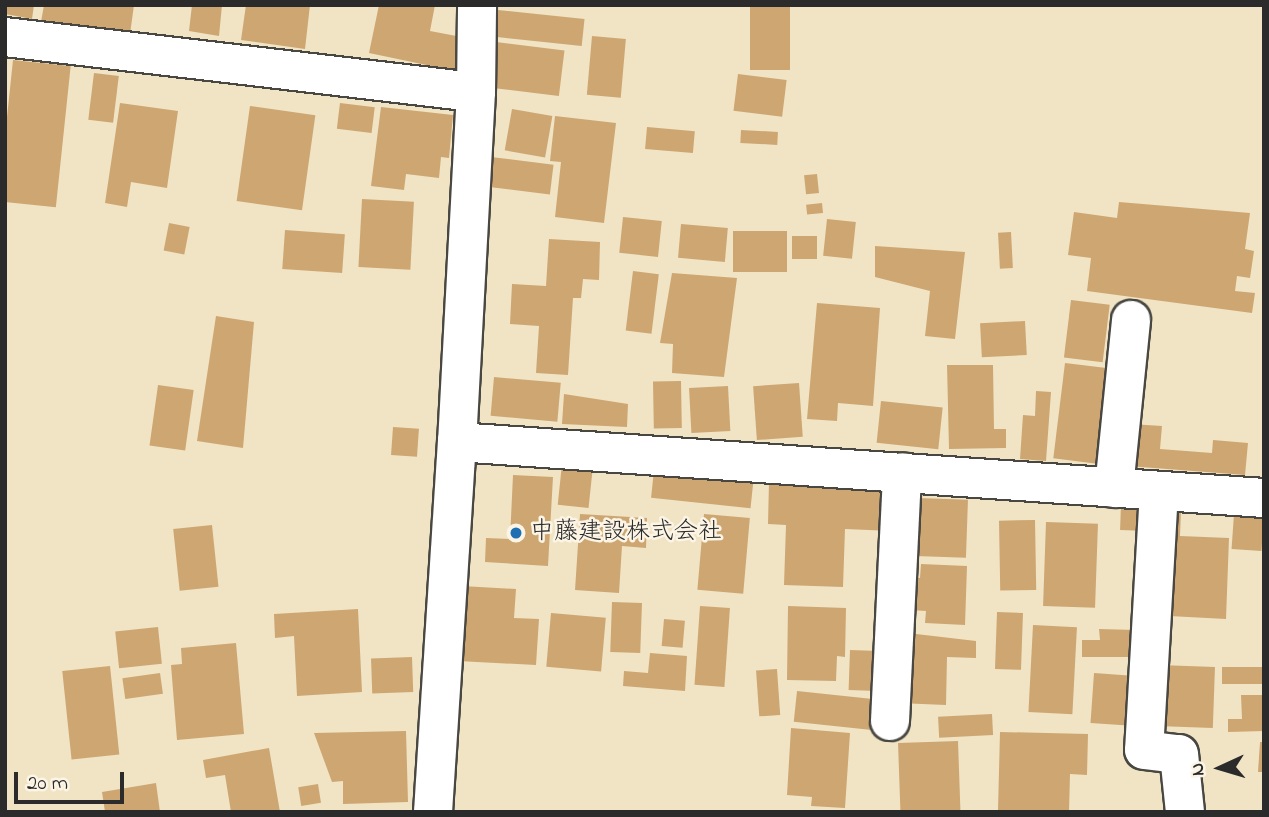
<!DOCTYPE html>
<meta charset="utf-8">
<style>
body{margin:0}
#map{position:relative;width:1269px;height:817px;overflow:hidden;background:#f0e4c5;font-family:"Indie Flower","Klee One",sans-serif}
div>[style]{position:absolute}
.building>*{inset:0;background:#cea672;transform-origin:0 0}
.roads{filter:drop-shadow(2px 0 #494742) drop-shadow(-2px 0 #494742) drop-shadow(0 2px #494742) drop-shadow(0 -2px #494742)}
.minor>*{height:38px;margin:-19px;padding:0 19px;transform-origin:19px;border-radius:19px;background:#fff}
.dots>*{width:19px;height:19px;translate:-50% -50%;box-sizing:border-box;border:4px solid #fcf5e5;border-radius:50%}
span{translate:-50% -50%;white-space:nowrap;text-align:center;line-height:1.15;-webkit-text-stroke:5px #fcf5e5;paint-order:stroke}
.poi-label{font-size:24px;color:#2b2b2b}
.left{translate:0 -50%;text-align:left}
.frame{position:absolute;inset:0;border:7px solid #2b2b2b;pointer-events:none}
.north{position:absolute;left:1185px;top:733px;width:70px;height:70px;-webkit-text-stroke:5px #fcf5e5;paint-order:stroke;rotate:266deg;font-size:19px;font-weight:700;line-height:28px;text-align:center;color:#2b2b2b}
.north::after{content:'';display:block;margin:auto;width:24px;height:32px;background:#2b2b2b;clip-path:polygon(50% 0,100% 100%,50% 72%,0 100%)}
.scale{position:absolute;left:14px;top:772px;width:110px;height:32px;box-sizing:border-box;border:4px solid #2b2b2b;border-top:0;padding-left:9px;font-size:21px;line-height:24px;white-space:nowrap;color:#2b2b2b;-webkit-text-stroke:5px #fcf5e5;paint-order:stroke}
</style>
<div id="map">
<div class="building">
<i style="clip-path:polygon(5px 5px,34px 5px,32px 19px,5px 14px)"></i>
<i style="clip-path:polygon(44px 5px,134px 5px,130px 34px,41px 22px)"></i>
<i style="clip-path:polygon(192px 5px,222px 5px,219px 36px,189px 31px)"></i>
<i style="clip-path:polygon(246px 5px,310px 5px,305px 49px,241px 40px)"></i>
<i style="clip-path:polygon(379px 5px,435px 5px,430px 31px,467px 38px,460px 72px,369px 53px)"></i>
<i style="left:750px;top:5px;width:40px;height:65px"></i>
<i style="left:498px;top:10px;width:87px;height:27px;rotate:6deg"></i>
<i style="left:592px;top:36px;width:34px;height:59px;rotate:5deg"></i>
<i style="left:496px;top:42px;width:69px;height:46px;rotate:7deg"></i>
<i style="left:13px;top:60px;width:58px;height:142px;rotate:6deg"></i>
<i style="left:94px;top:73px;width:25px;height:47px;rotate:7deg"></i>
<i style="left:738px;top:74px;width:49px;height:37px;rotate:7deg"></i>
<i style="clip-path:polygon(120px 103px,178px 111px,167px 188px,131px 182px,127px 207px,105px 203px)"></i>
<i style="left:340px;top:103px;width:35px;height:26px;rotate:7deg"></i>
<i style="left:250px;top:106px;width:66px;height:96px;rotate:8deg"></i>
<i style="clip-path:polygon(381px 107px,453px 115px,449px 158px,441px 157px,439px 178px,406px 174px,404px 190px,371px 186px)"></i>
<i style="left:512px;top:109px;width:41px;height:42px;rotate:10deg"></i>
<i style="clip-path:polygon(555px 116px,616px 123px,604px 223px,555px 217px,561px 162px,550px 161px)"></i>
<i style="left:647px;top:127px;width:48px;height:22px;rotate:5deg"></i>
<i style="left:741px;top:130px;width:37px;height:13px;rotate:3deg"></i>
<i style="left:491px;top:157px;width:63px;height:30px;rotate:7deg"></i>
<i style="left:817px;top:174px;width:19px;height:13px;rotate:84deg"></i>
<i style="left:362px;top:199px;width:52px;height:68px;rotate:3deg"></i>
<i style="clip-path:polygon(1119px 202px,1250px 213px,1245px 249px,1254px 251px,1250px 278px,1237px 276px,1235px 291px,1255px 293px,1252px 313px,1087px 291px,1091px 258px,1068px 255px,1074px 212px,1117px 218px)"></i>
<i style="left:822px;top:203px;width:10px;height:16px;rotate:84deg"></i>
<i style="left:623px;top:217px;width:39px;height:36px;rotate:6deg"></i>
<i style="left:827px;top:219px;width:29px;height:37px;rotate:6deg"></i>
<i style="left:169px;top:223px;width:21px;height:28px;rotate:11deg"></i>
<i style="left:681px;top:224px;width:47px;height:34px;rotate:5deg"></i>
<i style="left:285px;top:230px;width:60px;height:39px;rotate:4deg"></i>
<i style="left:733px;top:231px;width:54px;height:41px"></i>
<i style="left:1011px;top:232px;width:36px;height:13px;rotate:87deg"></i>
<i style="left:792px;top:236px;width:25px;height:23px"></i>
<i style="clip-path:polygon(549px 239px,600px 242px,599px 280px,583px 279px,581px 298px,573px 298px,568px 375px,536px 373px,539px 326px,510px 324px,512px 284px,546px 286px)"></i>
<i style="clip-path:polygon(875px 246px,965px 252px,955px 339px,925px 336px,930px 291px,875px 277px)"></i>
<i style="left:633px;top:271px;width:26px;height:60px;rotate:7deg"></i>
<i style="clip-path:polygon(672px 273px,737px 278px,724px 377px,672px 373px,673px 344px,660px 343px)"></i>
<i style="left:1071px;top:300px;width:39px;height:58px;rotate:7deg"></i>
<i style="clip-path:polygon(817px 303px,880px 308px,873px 406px,838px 403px,837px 421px,807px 419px)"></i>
<i style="clip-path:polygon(216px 316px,254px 322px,243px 448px,197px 441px)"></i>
<i style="left:1025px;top:321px;width:34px;height:45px;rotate:87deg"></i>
<i style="left:1065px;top:363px;width:50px;height:96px;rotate:7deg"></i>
<i style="clip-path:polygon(947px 365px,993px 365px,994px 429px,1006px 429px,1006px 448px,949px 449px)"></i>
<i style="left:494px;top:377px;width:67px;height:39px;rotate:5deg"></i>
<i style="left:681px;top:381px;width:47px;height:28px;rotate:89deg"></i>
<i style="left:799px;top:383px;width:54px;height:46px;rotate:86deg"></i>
<i style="left:158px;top:385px;width:36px;height:61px;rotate:8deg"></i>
<i style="left:728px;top:386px;width:45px;height:39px;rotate:87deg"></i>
<i style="clip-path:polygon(1036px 391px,1051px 392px,1046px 461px,1020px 459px,1023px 415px,1035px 416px)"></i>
<i style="clip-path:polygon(564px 394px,628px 404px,627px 427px,562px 424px)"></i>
<i style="left:881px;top:401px;width:62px;height:42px;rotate:6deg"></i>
<i style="clip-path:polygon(1131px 424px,1162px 426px,1160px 449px,1212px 453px,1213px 440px,1248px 443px,1245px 475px,1128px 466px)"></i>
<i style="left:393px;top:427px;width:26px;height:28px;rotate:4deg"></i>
<i style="left:562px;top:464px;width:31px;height:41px;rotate:6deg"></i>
<i style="left:654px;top:470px;width:100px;height:28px;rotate:6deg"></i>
<i style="clip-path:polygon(513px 475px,553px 477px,548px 566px,485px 562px,486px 538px,510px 539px)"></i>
<i style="clip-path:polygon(769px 482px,894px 487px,892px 531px,845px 529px,843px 587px,784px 585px,786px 525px,768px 524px)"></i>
<i style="left:917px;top:498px;width:51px;height:58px;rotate:2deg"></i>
<i style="left:1121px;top:504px;width:35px;height:26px;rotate:2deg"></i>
<i style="clip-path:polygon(1165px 510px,1181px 511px,1180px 536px,1229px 538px,1226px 619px,1169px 616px)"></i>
<i style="clip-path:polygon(580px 514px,647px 518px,646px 548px,622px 546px,619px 593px,575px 590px)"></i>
<i style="left:704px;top:514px;width:46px;height:76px;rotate:5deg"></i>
<i style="left:1234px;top:514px;width:30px;height:35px;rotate:4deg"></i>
<i style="left:1035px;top:520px;width:70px;height:36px;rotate:89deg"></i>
<i style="left:1046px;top:522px;width:52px;height:84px;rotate:2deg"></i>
<i style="left:212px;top:525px;width:62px;height:39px;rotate:84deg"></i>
<i style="clip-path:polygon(921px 564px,967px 566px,965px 625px,925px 623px,926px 611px,910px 610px,912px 577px,920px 578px)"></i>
<i style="clip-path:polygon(462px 586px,516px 589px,514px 618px,539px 619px,536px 665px,458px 661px)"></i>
<i style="left:612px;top:602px;width:30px;height:50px;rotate:2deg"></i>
<i style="left:700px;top:606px;width:30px;height:79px;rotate:4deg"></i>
<i style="clip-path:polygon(788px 606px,846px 608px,845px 657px,837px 656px,836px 681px,787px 680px)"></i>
<i style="clip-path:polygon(358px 609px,362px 692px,297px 696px,294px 636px,275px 638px,274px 614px)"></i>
<i style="left:997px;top:612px;width:26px;height:57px;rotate:2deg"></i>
<i style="left:551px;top:613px;width:55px;height:54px;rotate:5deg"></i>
<i style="left:664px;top:619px;width:21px;height:27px;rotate:5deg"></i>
<i style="left:1033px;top:625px;width:44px;height:87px;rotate:3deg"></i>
<i style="left:158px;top:627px;width:37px;height:43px;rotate:84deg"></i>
<i style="clip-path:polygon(1099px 629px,1136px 630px,1137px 657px,1082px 657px,1082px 640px,1100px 640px)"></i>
<i style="clip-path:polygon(899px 632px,976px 641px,976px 658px,947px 657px,946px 705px,898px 703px)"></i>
<i style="clip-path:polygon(236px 643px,244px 734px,177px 740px,171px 665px,182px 664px,181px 648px)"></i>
<i style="left:850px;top:650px;width:36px;height:40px;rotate:2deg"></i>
<i style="clip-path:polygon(650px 653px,687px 656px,685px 691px,623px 686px,624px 671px,648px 673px)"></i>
<i style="left:412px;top:657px;width:35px;height:41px;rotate:88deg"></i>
<i style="left:1159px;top:665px;width:56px;height:61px;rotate:2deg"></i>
<i style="left:110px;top:666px;width:89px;height:48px;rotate:84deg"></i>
<i style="left:1263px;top:667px;width:17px;height:41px;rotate:90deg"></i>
<i style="left:777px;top:669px;width:46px;height:21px;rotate:86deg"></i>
<i style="left:160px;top:673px;width:21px;height:38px;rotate:82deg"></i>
<i style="left:1094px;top:673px;width:45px;height:50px;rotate:4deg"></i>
<i style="left:797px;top:691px;width:81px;height:31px;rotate:6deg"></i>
<i style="clip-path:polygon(1241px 695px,1264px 695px,1264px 731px,1228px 732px,1228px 719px,1242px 719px)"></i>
<i style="left:992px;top:714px;width:21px;height:54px;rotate:87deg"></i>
<i style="clip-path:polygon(791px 728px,850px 733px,845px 808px,811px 806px,812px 797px,787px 795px)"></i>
<i style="clip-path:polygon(406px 731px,408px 802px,343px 804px,343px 781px,332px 782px,314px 733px)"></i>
<i style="clip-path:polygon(1000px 732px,1088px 734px,1087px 775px,1070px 774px,1069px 812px,998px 810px)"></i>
<i style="left:958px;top:741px;width:71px;height:60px;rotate:88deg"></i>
<i style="clip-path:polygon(1260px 742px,1264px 742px,1264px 772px,1258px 772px)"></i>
<i style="clip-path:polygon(269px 748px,280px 812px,231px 812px,225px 775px,206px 778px,203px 760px)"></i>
<i style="clip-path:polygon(156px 783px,160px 812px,105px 812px,102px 792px)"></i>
<i style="left:318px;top:784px;width:19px;height:20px;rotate:81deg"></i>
</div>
<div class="roads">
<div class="minor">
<i style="left:5px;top:37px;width:474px;rotate:6.7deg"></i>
<i style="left:476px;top:92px;width:351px;rotate:93.1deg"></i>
<i style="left:457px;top:442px;width:809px;rotate:3.97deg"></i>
<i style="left:476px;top:92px;width:87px;rotate:-89.3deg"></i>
<i style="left:1114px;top:488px;width:169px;rotate:-84.2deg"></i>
<i style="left:1159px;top:491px;width:259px;rotate:93.3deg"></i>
<i style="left:1144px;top:750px;width:35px;rotate:7deg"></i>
<i style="left:1179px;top:754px;width:58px;rotate:84.1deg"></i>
<i style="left:890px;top:721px;width:249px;rotate:-87.2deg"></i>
<i style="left:433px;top:812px;width:371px;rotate:-86.3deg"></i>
</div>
</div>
<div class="dots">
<i style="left:516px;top:533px;background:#1f6fb2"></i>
</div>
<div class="poi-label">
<span class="left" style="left:530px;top:533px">中藤建設株式会社</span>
</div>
<div class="frame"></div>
<div class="north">N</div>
<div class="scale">20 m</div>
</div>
